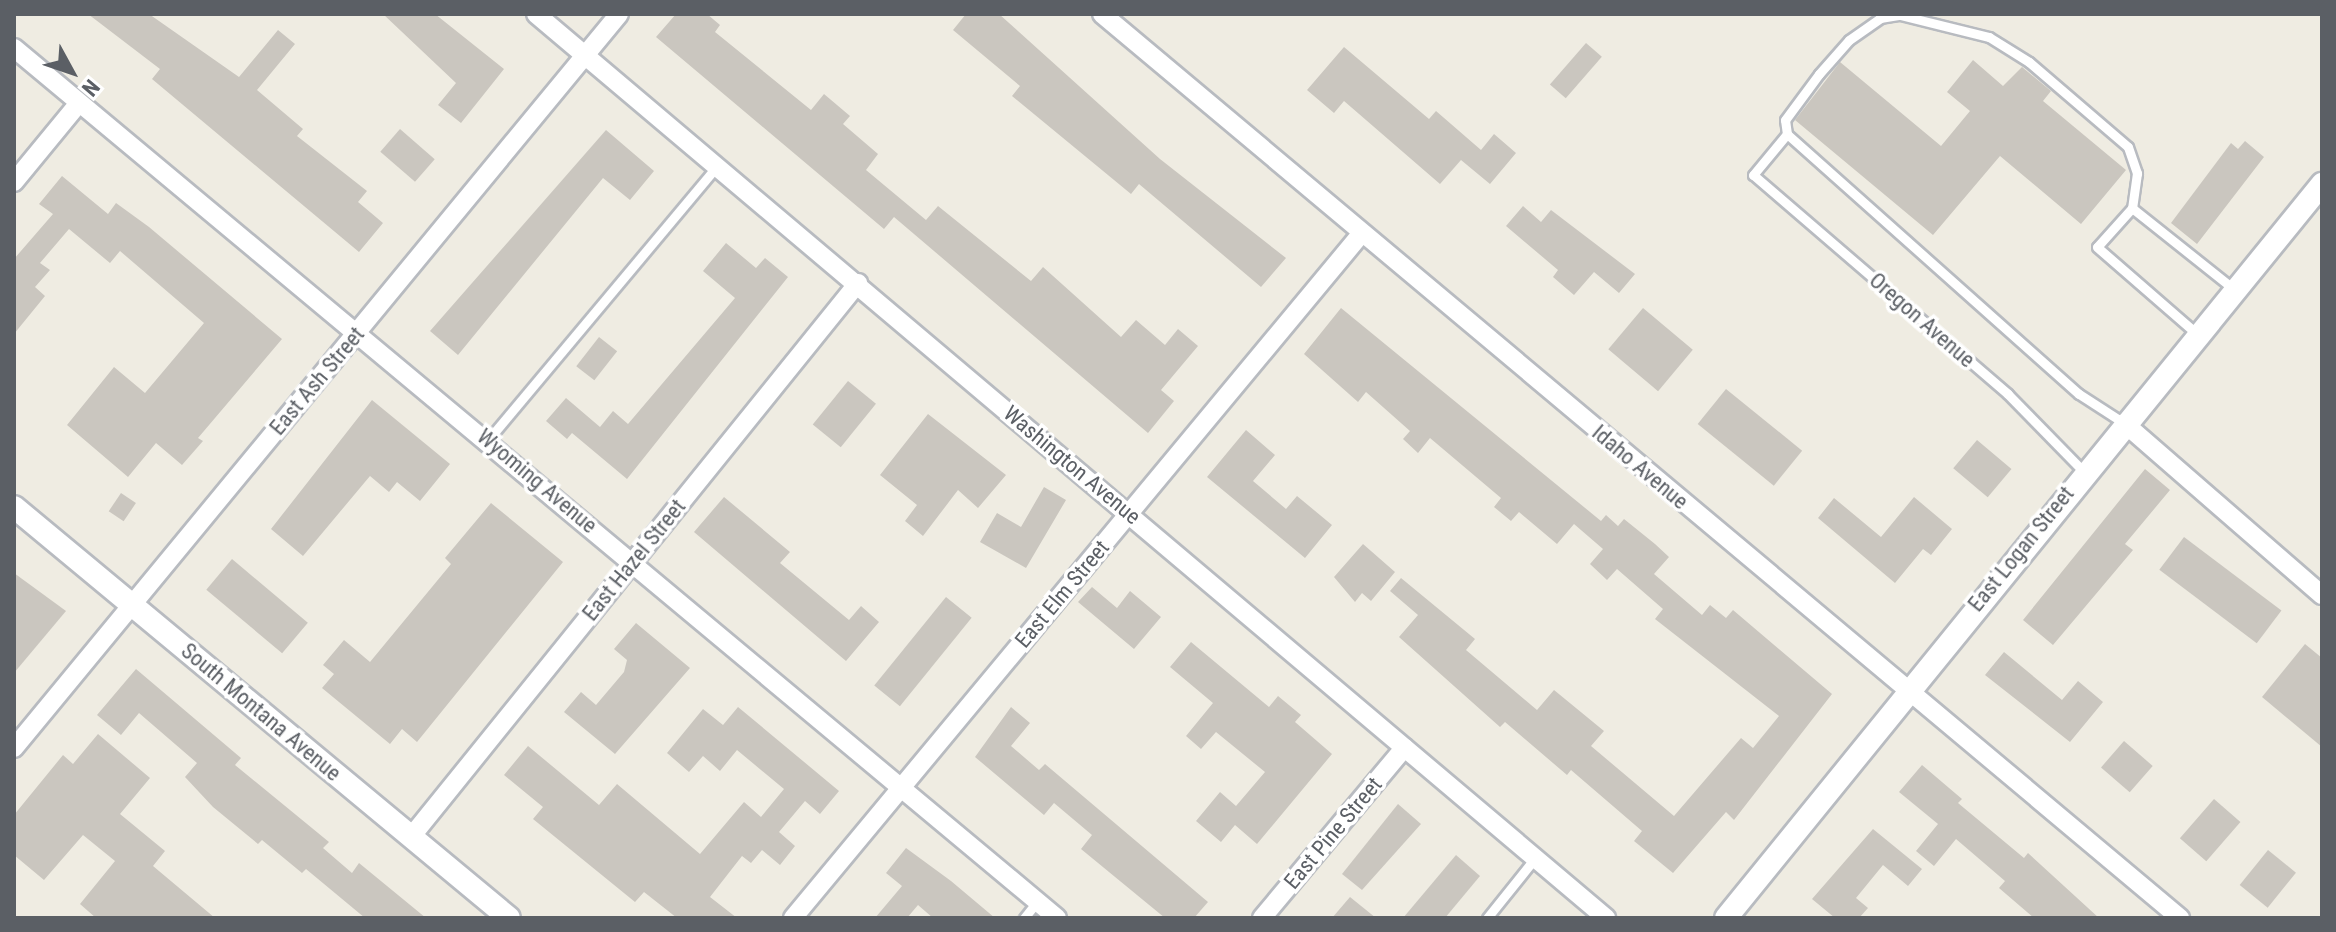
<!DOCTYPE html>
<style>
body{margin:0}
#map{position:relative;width:2336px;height:932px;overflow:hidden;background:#efece2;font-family:"Roboto Condensed",sans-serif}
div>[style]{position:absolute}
.building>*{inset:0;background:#cac6bf;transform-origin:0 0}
.roads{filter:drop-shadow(2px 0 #b8bbc0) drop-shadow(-2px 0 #b8bbc0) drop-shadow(0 2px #b8bbc0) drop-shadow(0 -2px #b8bbc0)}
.service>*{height:9px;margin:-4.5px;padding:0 4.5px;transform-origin:4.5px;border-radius:4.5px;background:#fff}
.minor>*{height:18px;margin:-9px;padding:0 9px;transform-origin:9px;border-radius:9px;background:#fff}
.tertiary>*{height:22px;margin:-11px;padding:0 11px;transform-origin:11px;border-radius:11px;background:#fff}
span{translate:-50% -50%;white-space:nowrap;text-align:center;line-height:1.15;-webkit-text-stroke:7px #fff;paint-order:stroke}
.street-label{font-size:22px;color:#5b5f65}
.frame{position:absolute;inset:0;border:16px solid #5b5f65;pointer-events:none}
.north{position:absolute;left:32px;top:32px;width:80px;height:80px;-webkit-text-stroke:6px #fff;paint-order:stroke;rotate:130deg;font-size:22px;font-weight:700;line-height:32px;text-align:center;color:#5b5f65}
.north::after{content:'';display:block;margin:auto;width:28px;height:36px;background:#5b5f65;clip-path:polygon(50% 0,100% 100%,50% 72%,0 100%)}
</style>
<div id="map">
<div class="building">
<i style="clip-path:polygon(88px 14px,149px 14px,239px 77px,278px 30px,295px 44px,257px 90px,303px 129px,297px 136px,367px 191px,358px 202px,383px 223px,359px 252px,152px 79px,160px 69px)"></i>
<i style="clip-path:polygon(383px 14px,435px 14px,504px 69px,461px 123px,438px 105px,456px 83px)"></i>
<i style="clip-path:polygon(676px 14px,707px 14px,720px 25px,715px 32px,811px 110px,824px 94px,850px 116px,843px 124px,878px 154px,866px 170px,926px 220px,938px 206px,1031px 281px,1043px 267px,1121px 337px,1136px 320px,1165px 345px,1178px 329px,1198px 346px,1161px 390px,1174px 401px,1148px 433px,894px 217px,884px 229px,656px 37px)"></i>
<i style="clip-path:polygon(966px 14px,999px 14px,1160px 159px,1286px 258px,1261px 287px,1139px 184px,1131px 194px,1012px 96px,1020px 86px,953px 30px)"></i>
<i style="left:1586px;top:43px;width:21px;height:55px;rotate:41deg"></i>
<i style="clip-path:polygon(1344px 47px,1429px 119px,1436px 111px,1481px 150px,1494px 134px,1516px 153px,1490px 184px,1461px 160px,1440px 184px,1344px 101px,1334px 113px,1307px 90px)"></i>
<i style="clip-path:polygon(1973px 60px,2003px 86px,2022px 67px,2051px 91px,2043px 101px,2126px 170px,2081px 224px,2000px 156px,1933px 235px,1795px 120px,1840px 62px,1941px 146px,1970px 111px,1947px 92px)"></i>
<i style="left:400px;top:129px;width:46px;height:30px;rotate:41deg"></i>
<i style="clip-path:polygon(606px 130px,654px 171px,630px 200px,603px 178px,458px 355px,430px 331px)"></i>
<i style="clip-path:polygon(2245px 141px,2264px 157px,2197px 244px,2171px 223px,2231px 143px,2238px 149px)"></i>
<i style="clip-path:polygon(62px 176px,108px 214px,116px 203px,149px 227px,282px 339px,198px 438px,203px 441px,182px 465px,156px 443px,128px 477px,67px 425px,114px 367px,145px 393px,204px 323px,120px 251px,110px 263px,69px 229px,40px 263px,50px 270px,35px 287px,45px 296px,14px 334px,14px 259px,53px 214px,39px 204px)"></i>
<i style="clip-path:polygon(1523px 206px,1541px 222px,1551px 210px,1635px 274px,1619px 293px,1594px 272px,1574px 295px,1553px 277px,1558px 270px,1506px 226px)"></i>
<i style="clip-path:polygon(726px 243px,756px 268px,765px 258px,788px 277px,627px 479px,572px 433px,567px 439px,546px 421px,566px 398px,600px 427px,613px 411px,628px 424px,735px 298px,703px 271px)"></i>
<i style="clip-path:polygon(1341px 308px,1601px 521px,1606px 515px,1618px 526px,1624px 519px,1655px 544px,1669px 557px,1654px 574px,1702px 615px,1710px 605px,1726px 618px,1733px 610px,1832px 694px,1734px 820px,1726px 812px,1673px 873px,1634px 841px,1642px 831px,1571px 770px,1567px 775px,1505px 722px,1500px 727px,1399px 637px,1418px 615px,1390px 591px,1401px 578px,1475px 639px,1466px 650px,1537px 710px,1554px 690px,1604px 731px,1591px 746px,1674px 816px,1741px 738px,1753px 748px,1779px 716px,1655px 619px,1663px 609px,1617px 569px,1607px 580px,1590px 564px,1603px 549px,1574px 524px,1557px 544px,1519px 512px,1511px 521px,1494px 507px,1501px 498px,1430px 438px,1418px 453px,1403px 439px,1410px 431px,1366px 392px,1358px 402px,1304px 354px)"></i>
<i style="left:1643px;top:308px;width:65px;height:54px;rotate:40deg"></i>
<i style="left:599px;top:337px;width:23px;height:37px;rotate:38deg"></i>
<i style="left:848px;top:381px;width:36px;height:56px;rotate:39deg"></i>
<i style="left:1726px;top:389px;width:98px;height:45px;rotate:39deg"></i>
<i style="clip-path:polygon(372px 400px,450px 464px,420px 501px,397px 482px,389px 492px,370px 476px,303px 556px,271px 529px)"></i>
<i style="clip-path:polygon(928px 414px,1006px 475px,978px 508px,958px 490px,923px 536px,905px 521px,917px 505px,880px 475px)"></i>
<i style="clip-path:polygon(1246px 430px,1275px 455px,1253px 481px,1286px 509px,1297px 496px,1332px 525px,1305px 558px,1207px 477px)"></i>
<i style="left:1977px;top:440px;width:45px;height:37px;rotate:40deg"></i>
<i style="clip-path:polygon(2145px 469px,2170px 490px,2125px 544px,2133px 550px,2053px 645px,2023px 620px)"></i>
<i style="clip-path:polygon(1044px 487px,1066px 500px,1026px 568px,980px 542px,997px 513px,1021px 527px)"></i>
<i style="left:121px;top:493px;width:18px;height:22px;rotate:34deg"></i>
<i style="clip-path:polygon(724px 497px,790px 552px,780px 563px,849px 620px,861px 606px,879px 622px,846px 661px,694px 532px)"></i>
<i style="clip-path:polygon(1914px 497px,1952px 529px,1931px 555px,1923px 549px,1895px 583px,1818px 518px,1834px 498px,1881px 537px)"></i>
<i style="clip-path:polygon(491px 503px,563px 562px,417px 742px,402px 729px,390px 744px,322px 688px,334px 674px,323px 665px,344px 640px,370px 662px,451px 564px,445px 558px)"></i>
<i style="left:2184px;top:537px;width:122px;height:41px;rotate:37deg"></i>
<i style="clip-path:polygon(1363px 544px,1395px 572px,1371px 601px,1362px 593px,1355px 602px,1334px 577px)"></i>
<i style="left:232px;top:559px;width:99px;height:40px;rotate:40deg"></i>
<i style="clip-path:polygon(14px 573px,66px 611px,14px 673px)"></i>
<i style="clip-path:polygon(1092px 587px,1117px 608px,1130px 591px,1161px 617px,1134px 649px,1078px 602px)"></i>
<i style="left:946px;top:597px;width:33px;height:114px;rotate:39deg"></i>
<i style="clip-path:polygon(636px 623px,690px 668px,615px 754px,564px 712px,581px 692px,596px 705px,624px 672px,627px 660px,614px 649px)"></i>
<i style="clip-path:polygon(1191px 642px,1269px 707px,1278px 696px,1301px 715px,1295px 722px,1332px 754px,1257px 844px,1235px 825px,1221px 842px,1196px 821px,1220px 792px,1236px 806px,1265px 772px,1216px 732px,1201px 749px,1186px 736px,1213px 703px,1170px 667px)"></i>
<i style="clip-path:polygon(2305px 644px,2322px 658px,2322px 747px,2262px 697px)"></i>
<i style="clip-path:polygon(2004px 652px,2062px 700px,2078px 681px,2103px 702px,2070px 742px,1985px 675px)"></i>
<i style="clip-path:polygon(136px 669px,241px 758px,235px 765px,329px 842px,323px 848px,352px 873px,359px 863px,426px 918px,365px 918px,306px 869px,302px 873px,262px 840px,258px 844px,213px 807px,185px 777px,197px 763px,139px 713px,121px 735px,97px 715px)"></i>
<i style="clip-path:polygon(738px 707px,839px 791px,820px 814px,805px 801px,779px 832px,795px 846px,780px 865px,762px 850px,751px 863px,742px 856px,710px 897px,737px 918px,677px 918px,644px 892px,635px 902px,533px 819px,543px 807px,504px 775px,528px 746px,599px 805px,617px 784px,700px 854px,744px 802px,761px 817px,784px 789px,737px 750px,720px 771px,703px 756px,689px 772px,667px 753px,703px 709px,723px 725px)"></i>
<i style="clip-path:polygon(1011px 707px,1030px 723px,1011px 746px,1039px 770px,1045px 764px,1208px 902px,1194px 918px,1165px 918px,1081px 849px,1092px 835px,1054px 803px,1044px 815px,975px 757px)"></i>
<i style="clip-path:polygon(98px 734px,150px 778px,120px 814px,165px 851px,153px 866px,215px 918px,96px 918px,80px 904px,115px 861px,83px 835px,44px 880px,14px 855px,14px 815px,63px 755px,73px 764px)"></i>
<i style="left:2124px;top:741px;width:38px;height:35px;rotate:41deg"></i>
<i style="clip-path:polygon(1922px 765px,1962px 799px,1958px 803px,2024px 858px,2028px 853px,2099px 918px,2034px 918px,1999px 888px,2005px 881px,1956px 839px,1934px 866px,1916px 851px,1938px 824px,1899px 792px)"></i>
<i style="left:2214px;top:799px;width:35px;height:52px;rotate:41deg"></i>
<i style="clip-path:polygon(1398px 804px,1421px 824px,1362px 890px,1342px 874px)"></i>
<i style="clip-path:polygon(1873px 829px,1922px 869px,1908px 886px,1883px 865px,1856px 898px,1868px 908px,1859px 918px,1835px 918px,1812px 899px)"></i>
<i style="clip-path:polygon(906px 848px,951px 881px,995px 918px,933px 918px,918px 905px,907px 918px,875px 918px,902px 886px,886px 873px)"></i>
<i style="left:2268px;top:850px;width:36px;height:45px;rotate:39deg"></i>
<i style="clip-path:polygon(1456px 855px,1480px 876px,1445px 918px,1403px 918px)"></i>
<i style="clip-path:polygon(1350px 897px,1376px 918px,1332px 918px)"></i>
</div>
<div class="roads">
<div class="service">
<i style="left:1787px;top:134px;width:14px;rotate:-98deg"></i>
<i style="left:1785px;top:120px;width:57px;rotate:-53.5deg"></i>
<i style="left:1819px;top:74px;width:45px;rotate:-48.6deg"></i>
<i style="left:1849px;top:40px;width:38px;rotate:-35deg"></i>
<i style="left:1880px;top:18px;width:20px;rotate:-9deg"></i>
<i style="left:1900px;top:15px;width:92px;rotate:13.9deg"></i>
<i style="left:1989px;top:37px;width:47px;rotate:32deg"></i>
<i style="left:2029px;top:62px;width:130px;rotate:40.6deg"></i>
<i style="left:2128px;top:147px;width:28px;rotate:71deg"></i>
<i style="left:2137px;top:173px;width:35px;rotate:98deg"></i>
<i style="left:2132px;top:208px;width:130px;rotate:38.5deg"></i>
<i style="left:2132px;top:208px;width:52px;rotate:131.9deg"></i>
<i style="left:2097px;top:247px;width:133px;rotate:41deg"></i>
<i style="left:488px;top:440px;width:357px;rotate:-50.1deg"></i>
<i style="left:2084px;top:472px;width:109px;rotate:-134.3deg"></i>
<i style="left:2008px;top:394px;width:336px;rotate:-139.3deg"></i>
<i style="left:1753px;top:175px;width:53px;rotate:-50.3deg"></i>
<i style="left:1787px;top:134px;width:391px;rotate:41.7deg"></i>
<i style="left:2079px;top:394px;width:54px;rotate:32.8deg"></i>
<i style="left:1024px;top:918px;width:21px;rotate:-51deg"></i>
<i style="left:1487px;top:918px;width:77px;rotate:-51.3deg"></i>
</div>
<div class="minor">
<i style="left:536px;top:14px;width:1401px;rotate:40.19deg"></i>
<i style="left:1102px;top:14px;width:1407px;rotate:39.98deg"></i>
<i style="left:14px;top:48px;width:1358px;rotate:39.83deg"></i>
<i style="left:14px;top:182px;width:102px;rotate:-50.6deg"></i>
<i style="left:2124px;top:423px;width:262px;rotate:41deg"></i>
<i style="left:14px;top:748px;width:951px;rotate:-50.5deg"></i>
<i style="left:411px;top:837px;width:712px;rotate:-51.1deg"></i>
<i style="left:793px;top:918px;width:890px;rotate:-50.29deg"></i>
<i style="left:1262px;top:918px;width:222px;rotate:-50.1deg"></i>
</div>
<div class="tertiary">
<i style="left:14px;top:507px;width:643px;rotate:39.7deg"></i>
<i style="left:1726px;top:918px;width:946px;rotate:-50.92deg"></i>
</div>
</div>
<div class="street-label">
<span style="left:1922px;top:320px;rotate:41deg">Oregon Avenue</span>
<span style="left:317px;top:381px;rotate:-50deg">East Ash Street</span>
<span style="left:1072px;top:465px;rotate:40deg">Washington Avenue</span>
<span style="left:1640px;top:467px;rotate:40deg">Idaho Avenue</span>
<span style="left:537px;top:481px;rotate:40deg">Wyoming Avenue</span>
<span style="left:2021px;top:549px;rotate:-51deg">East Logan Street</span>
<span style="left:634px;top:560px;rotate:-51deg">East Hazel Street</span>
<span style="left:1062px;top:594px;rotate:-50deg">East Elm Street</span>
<span style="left:261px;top:712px;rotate:40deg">South Montana Avenue</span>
<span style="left:1333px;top:833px;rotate:-50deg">East Pine Street</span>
</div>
<div class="frame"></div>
<div class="north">N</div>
</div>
